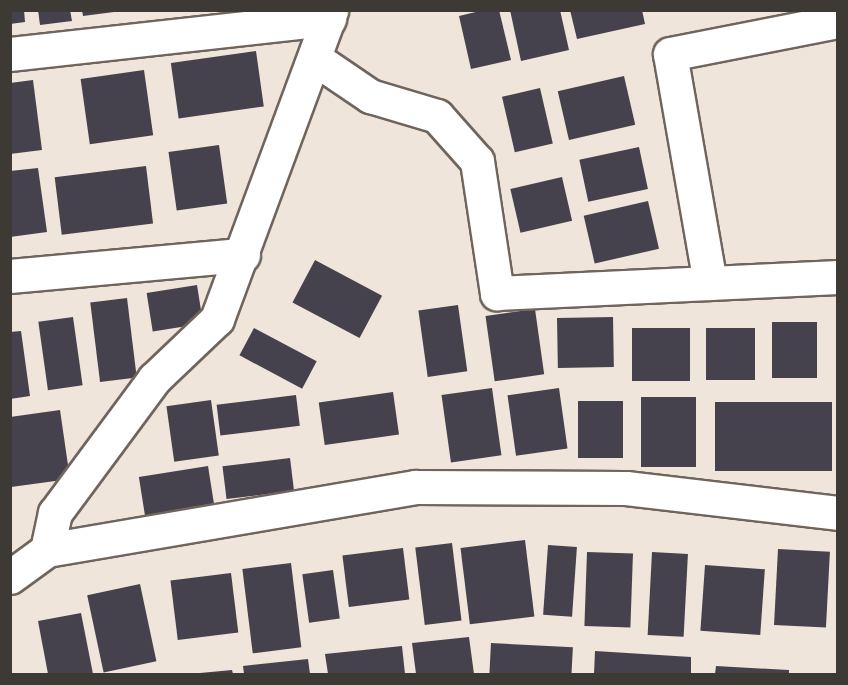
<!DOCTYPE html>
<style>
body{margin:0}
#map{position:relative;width:848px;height:685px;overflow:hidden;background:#f0e5db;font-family:"Golos Text",sans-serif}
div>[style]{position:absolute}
.building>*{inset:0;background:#46424d;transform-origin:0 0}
.roads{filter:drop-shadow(2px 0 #6f655d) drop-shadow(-2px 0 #6f655d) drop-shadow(0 2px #6f655d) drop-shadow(0 -2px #6f655d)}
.street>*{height:33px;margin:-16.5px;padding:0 16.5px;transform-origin:16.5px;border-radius:16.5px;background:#fff}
span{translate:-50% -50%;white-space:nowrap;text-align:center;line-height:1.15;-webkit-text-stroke:6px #f0e5db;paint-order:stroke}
.frame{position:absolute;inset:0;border:12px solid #3d3935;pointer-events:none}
</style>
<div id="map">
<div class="building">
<i style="clip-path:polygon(10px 10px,24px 10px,25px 22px,10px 24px)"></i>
<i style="clip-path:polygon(38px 10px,70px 10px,72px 21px,40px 25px)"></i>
<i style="clip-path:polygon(82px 10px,113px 10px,114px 12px,83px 16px)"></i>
<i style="clip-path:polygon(484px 10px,499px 10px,511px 60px,471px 69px,459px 16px)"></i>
<i style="clip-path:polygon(510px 10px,560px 10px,569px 50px,521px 61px)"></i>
<i style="clip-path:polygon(570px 10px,642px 10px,645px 24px,577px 39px)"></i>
<i style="left:256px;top:51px;width:56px;height:86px;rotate:82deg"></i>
<i style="left:144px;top:70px;width:66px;height:64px;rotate:82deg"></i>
<i style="left:624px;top:76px;width:50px;height:68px;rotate:77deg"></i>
<i style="clip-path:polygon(33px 80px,42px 150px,10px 154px,10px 83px)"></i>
<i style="left:540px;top:88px;width:57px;height:39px;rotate:77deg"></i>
<i style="left:219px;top:145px;width:59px;height:51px;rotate:82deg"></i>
<i style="left:639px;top:147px;width:43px;height:61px;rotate:78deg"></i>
<i style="left:146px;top:166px;width:58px;height:92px;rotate:83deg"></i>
<i style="clip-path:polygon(38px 168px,47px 232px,10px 237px,10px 171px)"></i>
<i style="left:562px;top:177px;width:45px;height:53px;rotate:77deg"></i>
<i style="left:648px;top:201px;width:49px;height:66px;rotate:77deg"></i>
<i style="left:315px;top:260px;width:76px;height:48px;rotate:28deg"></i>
<i style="left:197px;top:285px;width:39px;height:51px;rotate:81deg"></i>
<i style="left:127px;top:298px;width:80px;height:37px;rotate:83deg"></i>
<i style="left:458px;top:305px;width:67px;height:40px;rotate:82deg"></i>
<i style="left:535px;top:309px;width:66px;height:50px;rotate:82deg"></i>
<i style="left:73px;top:317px;width:69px;height:35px;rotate:82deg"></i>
<i style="left:613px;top:317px;width:50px;height:56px;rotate:89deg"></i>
<i style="left:772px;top:322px;width:45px;height:56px"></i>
<i style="left:254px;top:328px;width:71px;height:31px;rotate:28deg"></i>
<i style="left:632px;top:328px;width:58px;height:53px"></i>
<i style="left:706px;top:328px;width:49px;height:52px"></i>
<i style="clip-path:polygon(21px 331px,30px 396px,10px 399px,10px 332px)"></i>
<i style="left:492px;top:388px;width:68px;height:51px;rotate:82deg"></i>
<i style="left:559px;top:388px;width:61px;height:52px;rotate:82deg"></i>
<i style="left:393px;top:392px;width:43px;height:75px;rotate:82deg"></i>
<i style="left:296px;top:395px;width:31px;height:80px;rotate:83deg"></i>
<i style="left:641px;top:397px;width:55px;height:70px"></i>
<i style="left:211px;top:400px;width:56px;height:45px;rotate:82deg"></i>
<i style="left:578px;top:401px;width:45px;height:57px"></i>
<i style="left:715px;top:402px;width:117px;height:69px"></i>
<i style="clip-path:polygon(60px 410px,70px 479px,11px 487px,10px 417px)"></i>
<i style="left:290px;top:458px;width:33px;height:68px;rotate:83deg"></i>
<i style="left:208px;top:466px;width:39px;height:70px;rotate:81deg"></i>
<i style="left:525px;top:540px;width:77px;height:65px;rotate:83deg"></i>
<i style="left:452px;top:543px;width:78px;height:37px;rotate:83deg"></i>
<i style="left:548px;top:545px;width:29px;height:70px;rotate:4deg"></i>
<i style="left:403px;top:548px;width:52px;height:61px;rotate:83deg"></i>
<i style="left:778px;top:549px;width:52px;height:76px;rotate:3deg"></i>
<i style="left:587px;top:552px;width:46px;height:74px;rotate:2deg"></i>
<i style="left:652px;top:552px;width:36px;height:83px;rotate:3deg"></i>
<i style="left:291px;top:563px;width:85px;height:49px;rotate:83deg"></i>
<i style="left:705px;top:565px;width:60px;height:66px;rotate:4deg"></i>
<i style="left:333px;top:570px;width:49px;height:31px;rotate:82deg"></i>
<i style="left:231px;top:573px;width:60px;height:61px;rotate:83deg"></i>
<i style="left:140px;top:584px;width:79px;height:54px;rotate:78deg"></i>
<i style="clip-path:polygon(81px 613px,93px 674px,48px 674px,38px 621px)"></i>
<i style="clip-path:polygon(469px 637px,474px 674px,416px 674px,412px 643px)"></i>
<i style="left:491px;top:643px;width:82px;height:31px;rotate:3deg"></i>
<i style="clip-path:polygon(402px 646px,405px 674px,328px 674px,325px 654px)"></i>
<i style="clip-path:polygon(595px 651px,691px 657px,691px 674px,594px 674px)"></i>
<i style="clip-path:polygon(308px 659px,310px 674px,244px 674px,243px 666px)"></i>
<i style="clip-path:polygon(716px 666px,789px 670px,789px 674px,715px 674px)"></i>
<i style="clip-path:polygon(232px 670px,233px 674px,200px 674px,200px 673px)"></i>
</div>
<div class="roads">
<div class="street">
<i style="left:10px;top:54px;width:321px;rotate:-6.3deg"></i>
<i style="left:314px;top:58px;width:68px;rotate:34.2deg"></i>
<i style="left:370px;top:96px;width:70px;rotate:16.6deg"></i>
<i style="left:437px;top:116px;width:60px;rotate:48.4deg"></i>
<i style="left:477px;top:161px;width:134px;rotate:81.4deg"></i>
<i style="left:497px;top:293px;width:341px;rotate:-2.7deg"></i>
<i style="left:10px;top:276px;width:234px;rotate:-5.2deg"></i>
<i style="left:710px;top:283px;width:232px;rotate:-99.9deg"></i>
<i style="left:670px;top:54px;width:171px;rotate:-11.1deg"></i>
<i style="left:47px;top:550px;width:373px;rotate:-9.7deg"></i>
<i style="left:415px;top:487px;width:211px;rotate:0.3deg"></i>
<i style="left:626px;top:488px;width:213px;rotate:6.7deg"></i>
<i style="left:10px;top:577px;width:46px;rotate:-36.1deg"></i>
<i style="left:47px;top:550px;width:38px;rotate:-78deg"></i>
<i style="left:55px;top:513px;width:167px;rotate:-53.5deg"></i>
<i style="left:154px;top:379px;width:87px;rotate:-43.6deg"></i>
<i style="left:217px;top:319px;width:329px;rotate:-69.7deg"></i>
</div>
</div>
<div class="frame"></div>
</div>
